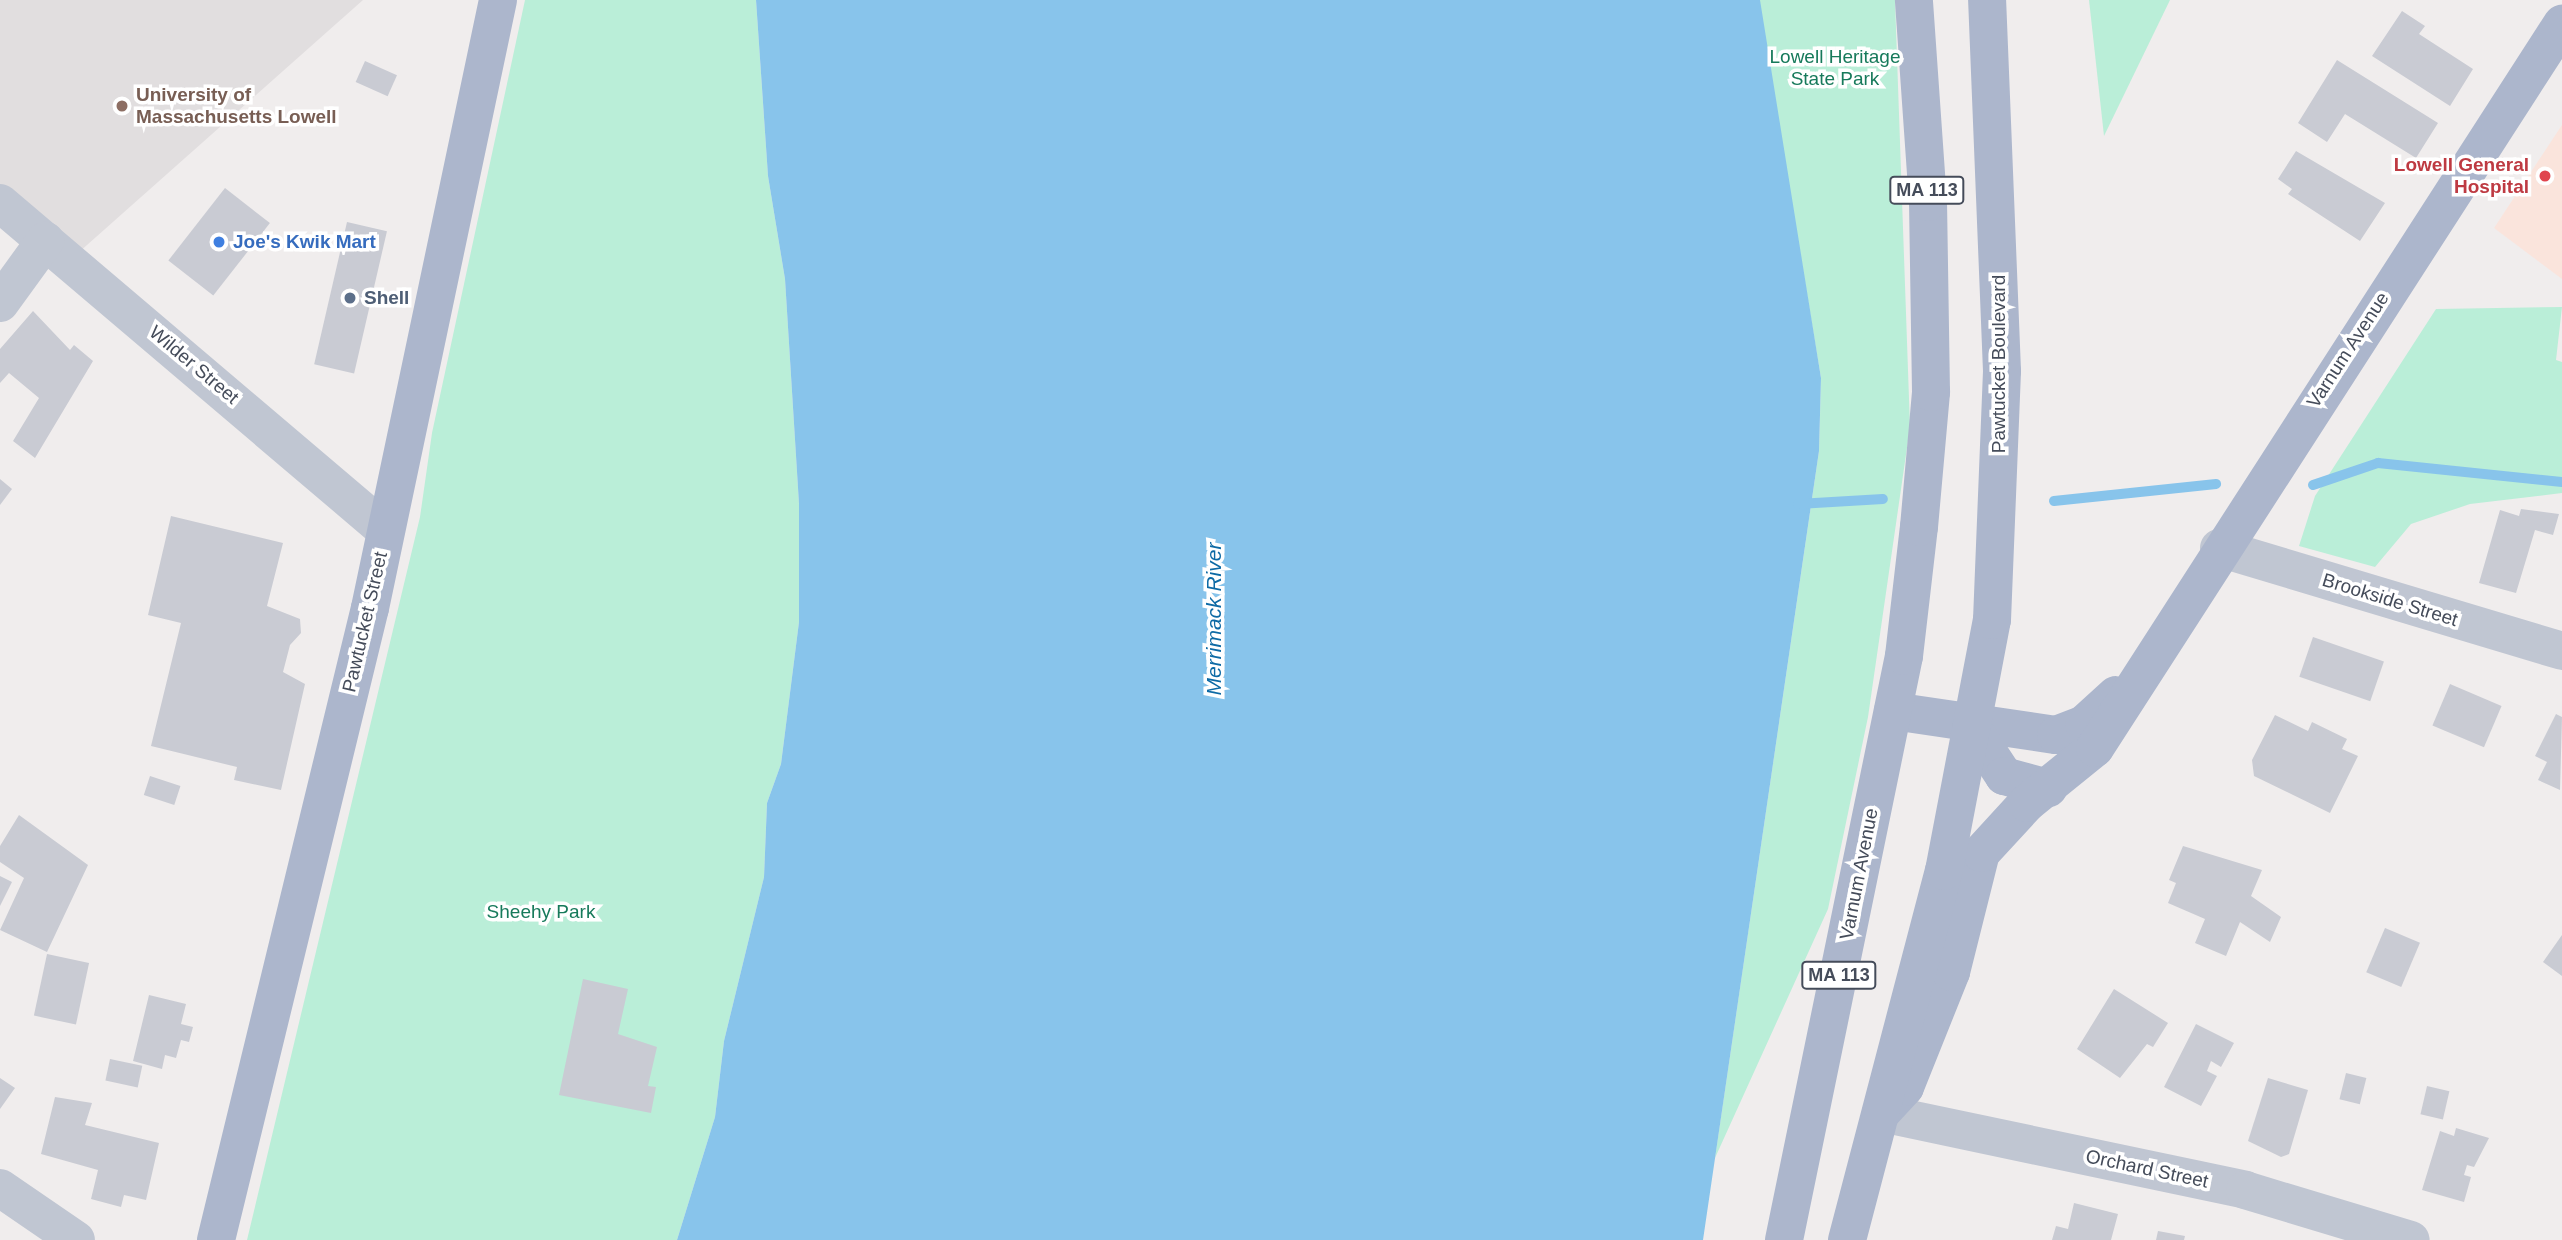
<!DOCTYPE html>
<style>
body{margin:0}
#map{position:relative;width:2562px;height:1240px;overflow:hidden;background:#f0eded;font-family:Arial,sans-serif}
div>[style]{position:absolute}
.education>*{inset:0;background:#e1dedf}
.medical>*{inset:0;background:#fae4dc}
.green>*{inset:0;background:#baeed8}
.water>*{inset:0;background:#88c4eb}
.stream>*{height:10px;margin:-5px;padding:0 5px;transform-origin:5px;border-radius:5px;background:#88c4eb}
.building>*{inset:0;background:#c9cbd3;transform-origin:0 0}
.minor>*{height:38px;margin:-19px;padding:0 19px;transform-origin:19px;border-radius:19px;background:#c0c6d2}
.major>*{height:38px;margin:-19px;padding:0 19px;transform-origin:19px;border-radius:19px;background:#acb6cc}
.dots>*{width:19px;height:19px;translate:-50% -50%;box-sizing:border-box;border:4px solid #fff;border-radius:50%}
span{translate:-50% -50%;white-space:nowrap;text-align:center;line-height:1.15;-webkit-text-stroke:7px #fff;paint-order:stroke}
.shield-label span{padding:2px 5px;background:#fff;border:2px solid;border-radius:5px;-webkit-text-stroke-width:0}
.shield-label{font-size:18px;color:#454c5a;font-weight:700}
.park-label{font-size:19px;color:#177a5b}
.education-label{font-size:19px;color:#785e54;font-weight:700}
.left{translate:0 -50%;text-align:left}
.health-label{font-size:19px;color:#be3a42;font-weight:700}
.right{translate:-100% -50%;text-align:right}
.shop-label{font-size:19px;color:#366cbe;font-weight:700}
.service-label{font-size:19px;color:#4e5e75;font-weight:700}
.street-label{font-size:19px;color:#454c5a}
.water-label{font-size:21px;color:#0d6aa5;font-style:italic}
</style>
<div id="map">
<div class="education">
<i style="clip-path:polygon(0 0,363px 0,69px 261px,0 212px)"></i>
</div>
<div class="medical">
<i style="clip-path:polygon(2562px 125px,2562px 279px,2494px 228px)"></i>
</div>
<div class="green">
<i style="clip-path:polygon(525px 0,756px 0,768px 176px,785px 279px,799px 504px,799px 622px,781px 764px,767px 803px,764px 877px,724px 1041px,715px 1117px,677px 1240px,247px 1240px,420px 517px,432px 433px)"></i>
<i style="clip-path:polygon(1758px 0,1895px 0,1910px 427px,1868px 717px,1828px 909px,1715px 1158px,1819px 451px,1821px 378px)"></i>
<i style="clip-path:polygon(2089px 0,2170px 0,2104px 136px)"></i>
<i style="clip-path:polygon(2562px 307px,2556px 360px,2562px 362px,2562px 493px,2470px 504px,2411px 524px,2375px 567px,2299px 546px,2315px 496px,2436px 309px)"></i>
</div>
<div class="water">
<i style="clip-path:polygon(756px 0,1760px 0,1821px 378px,1819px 451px,1703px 1240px,677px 1240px,715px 1117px,724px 1041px,764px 877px,767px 803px,781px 764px,799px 622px,799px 504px,785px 279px,768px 176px)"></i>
</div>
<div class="stream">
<i style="left:2313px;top:485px;width:69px;rotate:-18.7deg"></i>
<i style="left:2378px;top:463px;width:185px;rotate:5.9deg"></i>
<i style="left:2054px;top:501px;width:163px;rotate:-6deg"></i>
<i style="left:1798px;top:504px;width:85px;rotate:-3.4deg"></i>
</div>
<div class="building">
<i style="clip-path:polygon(2402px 11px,2425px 26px,2419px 34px,2473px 69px,2450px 106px,2372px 56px)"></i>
<i style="clip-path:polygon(2337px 60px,2438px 123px,2416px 158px,2345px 114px,2327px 142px,2298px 123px)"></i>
<i style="left:365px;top:61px;width:35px;height:23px;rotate:24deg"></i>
<i style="clip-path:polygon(2296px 151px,2385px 203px,2360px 241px,2288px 194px,2292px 189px,2278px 179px)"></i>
<i style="left:225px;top:188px;width:57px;height:92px;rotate:38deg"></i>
<i style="left:347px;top:222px;width:41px;height:146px;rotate:13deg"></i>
<i style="clip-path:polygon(33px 311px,70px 350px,74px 345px,93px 361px,35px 458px,13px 441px,39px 398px,9px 373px,0 383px,0 349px)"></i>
<i style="clip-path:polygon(0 479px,12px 489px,0 505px)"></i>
<i style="clip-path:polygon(2521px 509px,2559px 514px,2553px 535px,2535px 530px,2516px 593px,2479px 583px,2500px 510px,2519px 516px)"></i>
<i style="clip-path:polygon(171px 516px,283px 543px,267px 606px,300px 619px,301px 633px,290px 645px,283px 672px,305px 684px,281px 790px,234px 780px,237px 767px,151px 746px,181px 623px,148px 615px)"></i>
<i style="left:2313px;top:637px;width:75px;height:42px;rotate:19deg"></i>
<i style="left:2450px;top:684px;width:56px;height:45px;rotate:23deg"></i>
<i style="clip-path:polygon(2556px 714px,2562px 717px,2560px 790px,2538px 780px,2547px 762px,2535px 756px)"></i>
<i style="clip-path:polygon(2275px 715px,2308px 731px,2312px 722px,2347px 739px,2342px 749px,2358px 756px,2330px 813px,2254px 776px,2252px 760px)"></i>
<i style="left:150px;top:776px;width:32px;height:20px;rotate:18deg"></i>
<i style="clip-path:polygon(19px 815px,88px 865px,47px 952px,0 930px,24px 878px,0 862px,0 846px)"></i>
<i style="clip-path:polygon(2183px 846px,2262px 870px,2251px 896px,2281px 917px,2270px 942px,2240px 922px,2226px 956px,2195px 943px,2205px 919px,2168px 903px,2176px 883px,2169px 880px)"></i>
<i style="clip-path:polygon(0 876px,12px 882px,0 906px)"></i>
<i style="left:2385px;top:928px;width:38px;height:48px;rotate:23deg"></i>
<i style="clip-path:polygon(2562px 935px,2562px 976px,2543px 962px)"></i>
<i style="left:47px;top:954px;width:43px;height:63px;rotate:12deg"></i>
<i style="clip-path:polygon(583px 979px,628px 989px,618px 1034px,657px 1047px,648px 1086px,656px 1087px,651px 1113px,559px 1095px)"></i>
<i style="clip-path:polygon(2114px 989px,2168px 1023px,2153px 1047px,2147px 1044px,2120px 1078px,2077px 1049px)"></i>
<i style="clip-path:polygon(149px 995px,186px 1004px,181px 1024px,193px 1027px,189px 1042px,181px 1040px,176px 1058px,165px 1055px,162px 1069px,133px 1061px)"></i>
<i style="clip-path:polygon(2196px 1024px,2234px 1043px,2221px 1067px,2211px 1061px,2207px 1071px,2217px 1076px,2201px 1106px,2164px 1087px)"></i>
<i style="left:110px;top:1059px;width:33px;height:22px;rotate:12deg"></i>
<i style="left:2346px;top:1073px;width:21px;height:27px;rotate:14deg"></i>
<i style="clip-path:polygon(0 1078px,15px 1088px,0 1109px)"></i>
<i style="clip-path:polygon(2268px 1078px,2308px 1090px,2289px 1154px,2281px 1157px,2248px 1141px)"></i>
<i style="left:2427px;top:1086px;width:23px;height:29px;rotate:13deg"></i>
<i style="clip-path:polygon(55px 1097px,92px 1103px,85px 1125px,159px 1143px,146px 1200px,124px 1195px,121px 1207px,91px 1199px,98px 1170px,41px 1154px)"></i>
<i style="clip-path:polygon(2456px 1128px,2489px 1138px,2474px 1167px,2467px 1165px,2464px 1175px,2471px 1177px,2464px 1202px,2422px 1190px,2440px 1131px,2454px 1136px)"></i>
<i style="clip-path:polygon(2074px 1203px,2118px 1214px,2111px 1240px,2052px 1240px,2056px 1226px,2068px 1229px)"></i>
<i style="clip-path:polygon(2158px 1231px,2185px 1236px,2184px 1240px,2156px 1240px)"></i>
</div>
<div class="minor">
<i style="left:0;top:203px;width:505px;rotate:40.34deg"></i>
<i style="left:0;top:303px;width:77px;rotate:-54deg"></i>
<i style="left:2219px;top:548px;width:358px;rotate:16.7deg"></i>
<i style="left:1881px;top:1113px;width:372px;rotate:11.9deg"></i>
<i style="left:2245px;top:1190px;width:173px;rotate:16.8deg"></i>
<i style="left:0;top:1188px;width:92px;rotate:34.4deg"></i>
</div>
<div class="major">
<i style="left:1893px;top:711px;width:165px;rotate:8.4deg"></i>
<i style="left:2056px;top:735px;width:30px;rotate:-21deg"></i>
<i style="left:2084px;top:724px;width:43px;rotate:-42.2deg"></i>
<i style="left:1971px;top:726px;width:60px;rotate:56.6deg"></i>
<i style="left:2004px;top:776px;width:46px;rotate:15.3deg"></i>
<i style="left:1881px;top:1113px;width:35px;rotate:-47deg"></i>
<i style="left:1905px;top:1087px;width:124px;rotate:-68.2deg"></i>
<i style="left:1951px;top:972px;width:123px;rotate:-75.9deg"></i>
<i style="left:1981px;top:853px;width:68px;rotate:-47.4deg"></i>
<i style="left:2027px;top:803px;width:87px;rotate:-39deg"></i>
<i style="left:2095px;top:748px;width:862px;rotate:-57.18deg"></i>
<i style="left:216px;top:1240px;width:650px;rotate:-76.31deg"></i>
<i style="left:370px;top:608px;width:621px;rotate:-78.11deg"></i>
<i style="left:1784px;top:1240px;width:596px;rotate:-78.39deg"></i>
<i style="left:1904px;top:656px;width:130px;rotate:-83.4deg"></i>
<i style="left:1919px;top:527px;width:136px;rotate:-84.9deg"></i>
<i style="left:1931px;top:392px;width:190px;rotate:-90.9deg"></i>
<i style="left:1928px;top:202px;width:202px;rotate:-94deg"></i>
<i style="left:1847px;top:1240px;width:382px;rotate:-75.3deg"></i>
<i style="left:1944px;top:871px;width:256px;rotate:-79.2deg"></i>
<i style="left:1992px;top:620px;width:249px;rotate:-87.7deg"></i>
<i style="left:2002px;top:371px;width:371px;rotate:-92.3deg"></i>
</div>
<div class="dots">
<i style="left:122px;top:106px;background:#8d6e63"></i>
<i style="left:2545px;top:176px;background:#e0444e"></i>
<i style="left:219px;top:242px;background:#3f7fe0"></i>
<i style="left:350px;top:298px;background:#5c6f8a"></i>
</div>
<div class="shield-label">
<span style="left:1927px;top:190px">MA 113</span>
<span style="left:1839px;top:975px">MA 113</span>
</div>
<div class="park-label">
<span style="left:1835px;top:68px">Lowell Heritage<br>State Park</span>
<span style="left:541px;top:912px">Sheehy Park</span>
</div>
<div class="education-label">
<span class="left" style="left:136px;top:106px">University of<br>Massachusetts Lowell</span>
</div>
<div class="health-label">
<span class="right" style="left:2529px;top:176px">Lowell General<br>Hospital</span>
</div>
<div class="shop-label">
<span class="left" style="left:233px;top:242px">Joe's Kwik Mart</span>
</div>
<div class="service-label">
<span class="left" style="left:364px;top:298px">Shell</span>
</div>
<div class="street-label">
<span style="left:2348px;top:350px;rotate:-57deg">Varnum Avenue</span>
<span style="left:1999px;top:364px;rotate:-90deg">Pawtucket Boulevard</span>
<span style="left:194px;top:365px;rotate:40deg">Wilder Street</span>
<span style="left:2390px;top:600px;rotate:17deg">Brookside Street</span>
<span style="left:365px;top:622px;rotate:-77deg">Pawtucket Street</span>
<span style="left:1859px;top:874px;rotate:-79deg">Varnum Avenue</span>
<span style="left:2147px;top:1169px;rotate:12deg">Orchard Street</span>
</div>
<div class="water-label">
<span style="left:1214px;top:619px;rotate:-90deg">Merrimack River</span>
</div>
</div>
